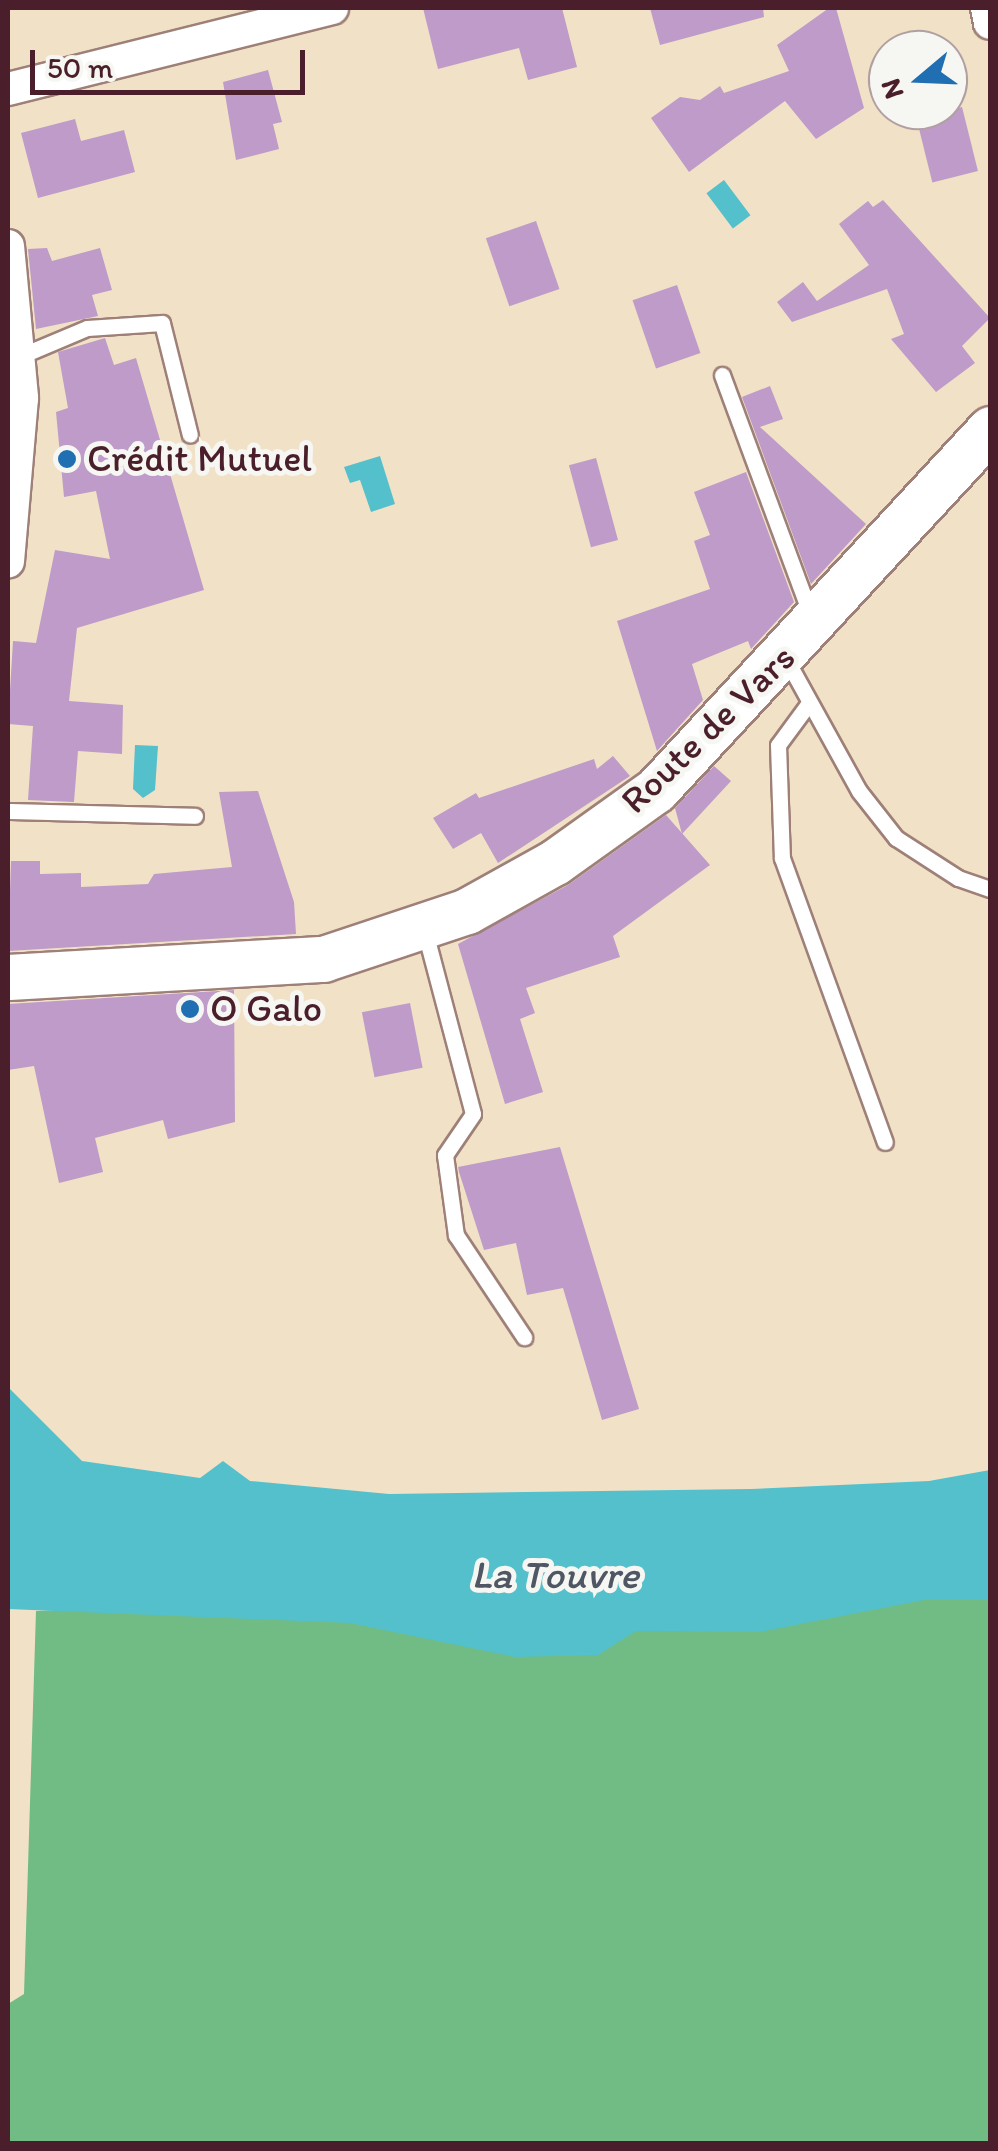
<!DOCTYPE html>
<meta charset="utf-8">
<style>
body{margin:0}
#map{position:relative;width:998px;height:2151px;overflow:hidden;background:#f1e1c6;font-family:Itim,sans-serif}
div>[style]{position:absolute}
.forest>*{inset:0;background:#70bc84}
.water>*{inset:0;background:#54c0cc;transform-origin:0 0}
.building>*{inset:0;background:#be9bc8;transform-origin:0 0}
.roads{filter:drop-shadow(2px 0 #9e8078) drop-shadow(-2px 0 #9e8078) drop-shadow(0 2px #9e8078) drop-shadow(0 -2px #9e8078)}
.lane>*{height:15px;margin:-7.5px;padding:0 7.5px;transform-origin:7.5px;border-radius:7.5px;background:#fff}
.street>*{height:32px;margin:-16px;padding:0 16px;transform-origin:16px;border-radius:16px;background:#fff}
.secondary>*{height:45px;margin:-22.5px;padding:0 22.5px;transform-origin:22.5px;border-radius:22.5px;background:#fff}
.dots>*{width:28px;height:28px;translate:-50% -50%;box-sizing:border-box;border:5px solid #f6f6f2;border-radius:50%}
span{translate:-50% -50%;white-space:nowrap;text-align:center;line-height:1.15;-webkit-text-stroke:10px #f6f6f2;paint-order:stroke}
.poi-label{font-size:38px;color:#4a1f2b}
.left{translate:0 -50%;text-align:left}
.street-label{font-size:38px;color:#4a1f2b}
.water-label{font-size:40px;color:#4e5763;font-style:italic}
.frame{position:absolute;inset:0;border:10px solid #4a1f2b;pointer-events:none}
.north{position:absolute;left:868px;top:30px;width:100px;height:100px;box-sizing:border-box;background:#f6f6f2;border:2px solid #b1a0a2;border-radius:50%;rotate:251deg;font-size:28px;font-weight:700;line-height:40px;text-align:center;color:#4a1f2b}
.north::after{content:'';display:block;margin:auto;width:35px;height:45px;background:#1f6fb2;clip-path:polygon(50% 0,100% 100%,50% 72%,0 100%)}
.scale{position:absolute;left:30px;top:50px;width:275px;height:45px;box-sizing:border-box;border:5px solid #4a1f2b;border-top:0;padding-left:12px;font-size:30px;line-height:35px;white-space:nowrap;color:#4a1f2b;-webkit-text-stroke:8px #f6f6f2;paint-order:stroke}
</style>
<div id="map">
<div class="forest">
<i style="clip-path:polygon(990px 1571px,990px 2143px,8px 2144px,8px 2004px,24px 1994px,36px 1611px)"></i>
</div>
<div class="water">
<i style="left:724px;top:180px;width:44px;height:22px;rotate:53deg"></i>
<i style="clip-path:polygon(380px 456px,395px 504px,371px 512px,360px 480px,350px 483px,344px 467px)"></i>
<i style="clip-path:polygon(135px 745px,158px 746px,155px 790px,143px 798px,133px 789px)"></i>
<i style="clip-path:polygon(8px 1387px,82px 1461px,200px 1478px,223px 1461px,250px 1481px,389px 1494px,751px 1489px,929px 1481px,990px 1470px,990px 1600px,924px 1600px,760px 1632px,636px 1631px,598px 1655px,515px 1657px,350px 1623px,8px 1609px)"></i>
</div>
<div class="building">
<i style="clip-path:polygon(423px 8px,562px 8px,577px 67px,528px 80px,519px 48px,438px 69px)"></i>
<i style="clip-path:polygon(650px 8px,763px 8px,764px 17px,660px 45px)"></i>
<i style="clip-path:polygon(829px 8px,836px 8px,864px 108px,816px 139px,785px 101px,689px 172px,651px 118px,680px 97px,700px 100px,720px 86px,724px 93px,789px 71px,777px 45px)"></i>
<i style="clip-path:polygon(268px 70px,282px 122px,273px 124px,279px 149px,236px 160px,223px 82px)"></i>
<i style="left:962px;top:107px;width:66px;height:47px;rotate:76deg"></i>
<i style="clip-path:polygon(75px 119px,81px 141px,124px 130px,135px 172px,38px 198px,21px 133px)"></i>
<i style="clip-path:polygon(883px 200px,990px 318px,962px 346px,975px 363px,936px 392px,891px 339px,904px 334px,887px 289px,792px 322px,777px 302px,803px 282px,817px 301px,869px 265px,839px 224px,868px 201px,873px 207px)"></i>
<i style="left:536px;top:221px;width:72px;height:53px;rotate:71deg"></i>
<i style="clip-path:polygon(47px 248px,52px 261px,100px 248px,112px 290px,92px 295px,98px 316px,36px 329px,28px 249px)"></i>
<i style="left:677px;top:285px;width:72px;height:47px;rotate:71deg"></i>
<i style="clip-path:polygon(105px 338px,114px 365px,136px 358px,204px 590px,77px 628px,69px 701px,123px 705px,122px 754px,78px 751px,74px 802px,28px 800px,33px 726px,8px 724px,13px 641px,36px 643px,55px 550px,110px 559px,96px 491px,64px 497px,56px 412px,68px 408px,58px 352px)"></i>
<i style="clip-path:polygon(770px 386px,783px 419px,760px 427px,866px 524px,811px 584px,742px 397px)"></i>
<i style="left:596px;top:458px;width:85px;height:28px;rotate:75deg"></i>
<i style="clip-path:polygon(746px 472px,794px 602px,751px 649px,748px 641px,692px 664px,703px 700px,657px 751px,617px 621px,710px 589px,694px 541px,710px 535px,694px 492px)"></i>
<i style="clip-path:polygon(613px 756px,630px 776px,498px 863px,481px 833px,453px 849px,433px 818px,476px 793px,479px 798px,594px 759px,597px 769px)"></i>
<i style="clip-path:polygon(714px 766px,731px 781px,682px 834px,675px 808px)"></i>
<i style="clip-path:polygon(258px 791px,294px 902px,296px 934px,8px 951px,11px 861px,40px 861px,40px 874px,81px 873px,81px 887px,148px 884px,154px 874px,232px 867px,219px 792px)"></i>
<i style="clip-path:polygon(666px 815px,710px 865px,613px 936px,620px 957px,526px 988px,535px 1013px,520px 1019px,543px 1092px,505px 1104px,458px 944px,568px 885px)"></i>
<i style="clip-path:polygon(234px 990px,235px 1122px,168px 1139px,163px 1120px,95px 1138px,103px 1172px,59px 1183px,34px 1066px,8px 1070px,8px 1004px)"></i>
<i style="left:410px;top:1003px;width:66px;height:49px;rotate:79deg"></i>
<i style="clip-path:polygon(560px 1147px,639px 1409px,602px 1420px,563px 1288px,527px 1295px,516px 1243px,484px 1250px,459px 1172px,458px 1167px)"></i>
</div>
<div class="roads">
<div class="lane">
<i style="left:18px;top:357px;width:75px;rotate:-22.8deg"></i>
<i style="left:87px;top:328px;width:75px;rotate:-3.8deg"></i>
<i style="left:162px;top:323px;width:115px;rotate:76deg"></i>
<i style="left:722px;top:375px;width:257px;rotate:69.7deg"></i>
<i style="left:785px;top:657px;width:153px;rotate:61.1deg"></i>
<i style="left:859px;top:791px;width:60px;rotate:51.8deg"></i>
<i style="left:896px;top:838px;width:74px;rotate:32.8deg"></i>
<i style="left:958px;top:878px;width:34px;rotate:19deg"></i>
<i style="left:809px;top:703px;width:52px;rotate:126.4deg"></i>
<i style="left:778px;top:745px;width:113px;rotate:88deg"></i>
<i style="left:782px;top:858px;width:302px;rotate:70.1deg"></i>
<i style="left:8px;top:811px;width:187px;rotate:1.5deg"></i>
<i style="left:425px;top:932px;width:188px;rotate:75.2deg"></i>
<i style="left:473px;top:1114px;width:50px;rotate:124.3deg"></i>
<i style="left:445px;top:1155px;width:81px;rotate:82.2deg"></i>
<i style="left:456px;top:1235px;width:123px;rotate:56.3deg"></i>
</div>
<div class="street">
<i style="left:987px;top:8px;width:15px;rotate:79deg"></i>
<i style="left:8px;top:89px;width:334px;rotate:-14deg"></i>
<i style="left:8px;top:246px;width:153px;rotate:84.7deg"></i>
<i style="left:22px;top:398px;width:164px;rotate:94.9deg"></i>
</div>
<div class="secondary">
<i style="left:8px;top:977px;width:316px;rotate:-3.3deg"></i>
<i style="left:323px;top:959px;width:152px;rotate:-18.4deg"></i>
<i style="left:467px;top:911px;width:101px;rotate:-29.1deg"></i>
<i style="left:555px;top:862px;width:124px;rotate:-35.5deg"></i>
<i style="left:656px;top:790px;width:492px;rotate:-47.2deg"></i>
</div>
</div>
<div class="dots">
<i style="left:67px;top:459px;background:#1f6fb2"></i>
<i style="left:190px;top:1009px;background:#1f6fb2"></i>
</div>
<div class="poi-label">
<span class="left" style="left:87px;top:459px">Crédit Mutuel</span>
<span class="left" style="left:210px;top:1009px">O Galo</span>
</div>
<div class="street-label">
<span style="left:708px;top:729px;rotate:-44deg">Route de Vars</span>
</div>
<div class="water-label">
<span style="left:555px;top:1574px">La Touvre</span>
</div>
<div class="frame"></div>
<div class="north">N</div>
<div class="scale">50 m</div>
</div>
